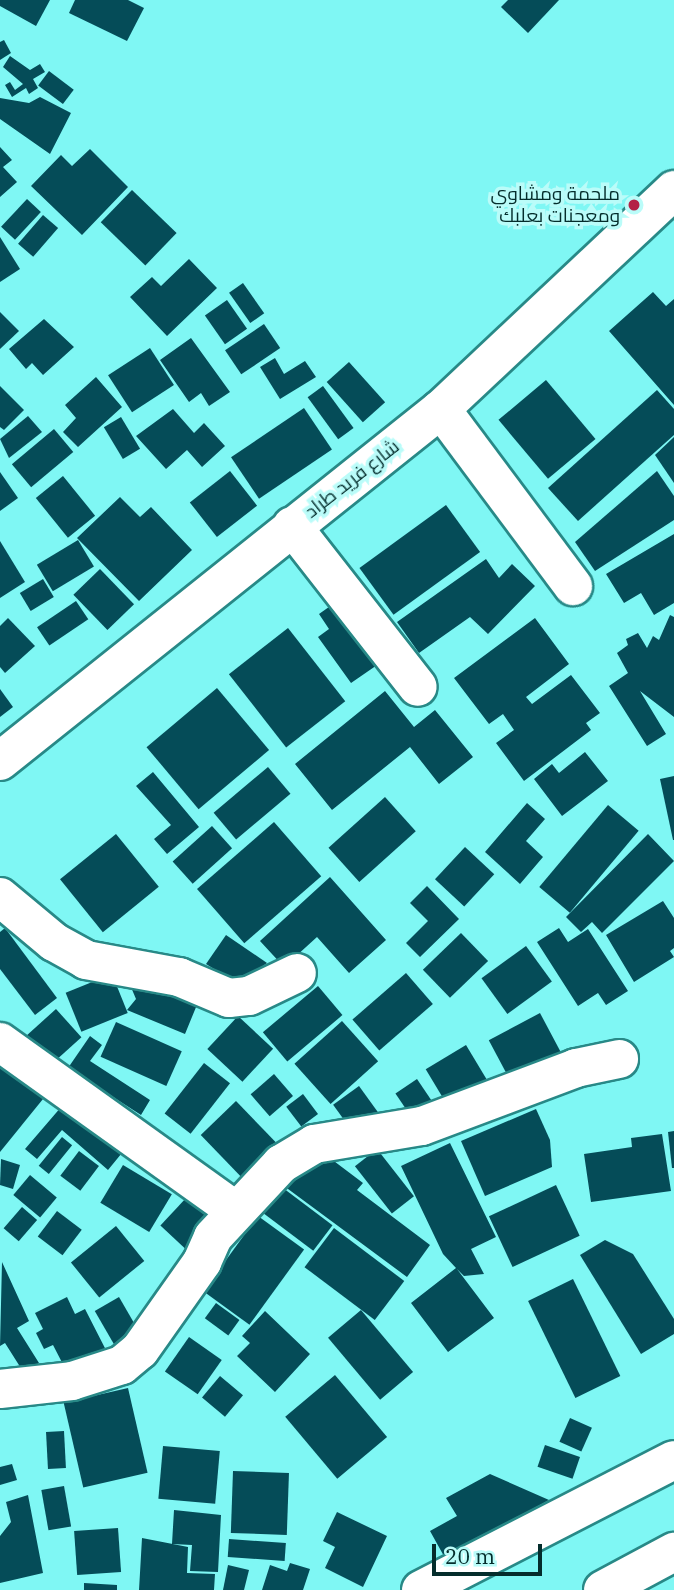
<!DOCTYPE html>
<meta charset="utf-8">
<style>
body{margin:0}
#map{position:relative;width:674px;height:1590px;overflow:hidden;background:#7ff7f4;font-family:"IBM Plex Serif",Cairo,serif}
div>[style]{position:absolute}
.building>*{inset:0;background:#054c58;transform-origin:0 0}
.roads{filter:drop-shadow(2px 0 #288987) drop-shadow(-2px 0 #288987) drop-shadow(0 2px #288987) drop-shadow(0 -2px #288987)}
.street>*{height:38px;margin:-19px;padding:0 19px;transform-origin:19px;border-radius:19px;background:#fff}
.secondary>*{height:38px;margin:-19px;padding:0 19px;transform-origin:19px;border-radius:19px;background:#fff}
.highway>*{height:38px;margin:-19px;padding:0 19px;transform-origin:19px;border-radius:19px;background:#fff}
.dots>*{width:19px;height:19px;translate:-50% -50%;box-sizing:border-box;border:4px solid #bafcf9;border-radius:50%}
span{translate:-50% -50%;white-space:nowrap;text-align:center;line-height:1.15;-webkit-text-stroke:7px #bafcf9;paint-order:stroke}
.poi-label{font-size:19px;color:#042d2c}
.right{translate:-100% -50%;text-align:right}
.street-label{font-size:19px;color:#042d2c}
.scale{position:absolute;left:432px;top:1544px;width:110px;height:32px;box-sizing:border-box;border:4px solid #042d2c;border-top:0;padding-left:9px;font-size:21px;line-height:24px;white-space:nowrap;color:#042d2c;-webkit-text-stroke:5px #bafcf9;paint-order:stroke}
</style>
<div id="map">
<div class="building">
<i style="clip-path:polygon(0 0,50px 0,36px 26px,0 6px)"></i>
<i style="clip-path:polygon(75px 0,128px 0,144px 8px,127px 41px,69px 13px)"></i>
<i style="clip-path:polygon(508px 0,559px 0,528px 33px,501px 7px)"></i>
<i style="clip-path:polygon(4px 40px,11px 53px,0 60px,0 42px)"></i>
<i style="clip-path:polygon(10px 56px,30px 70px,40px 64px,45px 72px,33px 79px,38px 88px,29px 94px,26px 88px,12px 97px,5px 85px,10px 82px,15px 90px,23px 84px,3px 67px)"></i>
<i style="left:49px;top:71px;width:31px;height:18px;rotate:37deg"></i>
<i style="clip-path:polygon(40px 97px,71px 113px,50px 154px,0 119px,0 98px,29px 103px)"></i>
<i style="clip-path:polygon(0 147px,12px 160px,3px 167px,17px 182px,0 197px)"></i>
<i style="clip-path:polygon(90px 149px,128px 187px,82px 235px,31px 186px,61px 155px,72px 166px)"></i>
<i style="left:132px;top:190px;width:62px;height:45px;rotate:44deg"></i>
<i style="left:27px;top:199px;width:19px;height:38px;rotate:43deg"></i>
<i style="left:43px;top:215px;width:20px;height:38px;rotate:41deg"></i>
<i style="clip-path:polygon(0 237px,20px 269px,0 282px)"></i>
<i style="clip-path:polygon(189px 259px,217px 288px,167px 336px,130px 297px,152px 277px,161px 286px)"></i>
<i style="left:243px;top:283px;width:37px;height:17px;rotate:55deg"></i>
<i style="clip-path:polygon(653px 292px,666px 306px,674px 299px,674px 405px,609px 331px)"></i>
<i style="left:227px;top:300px;width:35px;height:27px;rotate:55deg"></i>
<i style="clip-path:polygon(0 312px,19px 331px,0 349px)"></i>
<i style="clip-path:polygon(44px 319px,74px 347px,43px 375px,32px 363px,26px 369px,9px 349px)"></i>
<i style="left:264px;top:324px;width:29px;height:47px;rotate:56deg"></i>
<i style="clip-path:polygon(191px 338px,230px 392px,209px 406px,201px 393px,189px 402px,160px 360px)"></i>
<i style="left:150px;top:348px;width:44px;height:50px;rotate:57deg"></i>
<i style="clip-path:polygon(275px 358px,284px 374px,305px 361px,316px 377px,280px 399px,260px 367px)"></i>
<i style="left:349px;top:362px;width:54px;height:30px;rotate:48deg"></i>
<i style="clip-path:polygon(96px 377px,122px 407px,78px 447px,63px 432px,76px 418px,65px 405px)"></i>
<i style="left:546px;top:380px;width:77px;height:62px;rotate:50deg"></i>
<i style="clip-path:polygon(0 386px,24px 410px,4px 430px,0 427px)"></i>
<i style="left:323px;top:386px;width:52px;height:19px;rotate:54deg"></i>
<i style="clip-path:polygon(657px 390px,674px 409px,674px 435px,578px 521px,548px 488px)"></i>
<i style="left:304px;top:408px;width:50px;height:88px;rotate:56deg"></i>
<i style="clip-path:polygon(173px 409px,194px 433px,204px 423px,225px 446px,202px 467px,187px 450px,166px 469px,136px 436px)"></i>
<i style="clip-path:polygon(28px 416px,42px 432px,9px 458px,0 439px)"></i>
<i style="left:121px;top:417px;width:37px;height:20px;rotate:59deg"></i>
<i style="left:54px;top:429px;width:30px;height:55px;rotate:50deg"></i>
<i style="clip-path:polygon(674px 437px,674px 483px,655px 455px)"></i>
<i style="left:230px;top:471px;width:44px;height:51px;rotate:52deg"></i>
<i style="clip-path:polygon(657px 471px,674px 496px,674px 520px,595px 571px,575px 542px)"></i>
<i style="clip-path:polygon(0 472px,18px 498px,0 511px)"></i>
<i style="left:63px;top:476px;width:51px;height:35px;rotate:51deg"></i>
<i style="clip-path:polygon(120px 497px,140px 517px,151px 507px,192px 550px,139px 601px,77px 538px)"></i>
<i style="left:446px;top:505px;width:58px;height:107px;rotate:54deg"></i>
<i style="clip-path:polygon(674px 534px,674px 603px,654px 615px,641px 593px,624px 603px,606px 574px)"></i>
<i style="left:78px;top:540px;width:31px;height:48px;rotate:59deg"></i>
<i style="clip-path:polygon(0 541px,25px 582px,0 598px)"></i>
<i style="clip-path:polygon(486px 559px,499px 578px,512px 564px,535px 586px,488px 634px,470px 617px,419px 653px,397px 622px)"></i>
<i style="left:100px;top:569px;width:49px;height:37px;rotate:46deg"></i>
<i style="left:43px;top:579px;width:21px;height:27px;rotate:59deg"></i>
<i style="left:76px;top:601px;width:22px;height:47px;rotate:56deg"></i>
<i style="clip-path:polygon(336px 602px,380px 663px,351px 683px,318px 637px,329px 629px,319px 614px)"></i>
<i style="clip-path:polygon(670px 615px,674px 617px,674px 717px,640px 691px,666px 734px,647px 746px,609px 686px,628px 673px,617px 653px,628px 645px,626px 639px,638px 633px,647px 648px,653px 636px,659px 640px)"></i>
<i style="clip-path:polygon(8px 618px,35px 646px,5px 673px,0 667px,0 626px)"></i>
<i style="clip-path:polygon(535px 618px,569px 664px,526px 697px,532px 704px,571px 675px,600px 713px,586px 723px,591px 730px,524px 781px,496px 743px,514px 730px,503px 714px,489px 724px,454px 678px)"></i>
<i style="left:288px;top:628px;width:93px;height:75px;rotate:52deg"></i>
<i style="left:217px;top:688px;width:81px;height:92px;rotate:50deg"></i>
<i style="clip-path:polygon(0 689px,13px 707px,0 717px)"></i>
<i style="clip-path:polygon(385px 691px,414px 727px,435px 710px,473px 757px,439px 784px,410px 747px,332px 810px,295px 764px)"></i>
<i style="clip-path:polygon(585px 752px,608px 781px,562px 816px,534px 779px,552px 764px,559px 773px)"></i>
<i style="left:268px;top:767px;width:35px;height:71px;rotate:50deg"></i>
<i style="clip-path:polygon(153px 772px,199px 827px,167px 854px,154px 839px,171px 825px,136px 786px)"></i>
<i style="clip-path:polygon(674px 776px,674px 840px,673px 840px,660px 779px)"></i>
<i style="left:385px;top:797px;width:46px;height:76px;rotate:48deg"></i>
<i style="clip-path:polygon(527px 803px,545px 819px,526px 841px,543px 857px,520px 884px,485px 852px)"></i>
<i style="left:608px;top:805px;width:40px;height:107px;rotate:40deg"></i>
<i style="left:274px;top:822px;width:72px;height:102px;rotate:49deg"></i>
<i style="left:212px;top:826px;width:30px;height:53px;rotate:48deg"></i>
<i style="left:116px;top:834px;width:68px;height:72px;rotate:51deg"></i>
<i style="clip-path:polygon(648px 834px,674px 861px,602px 933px,592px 922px,581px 932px,566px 917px)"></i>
<i style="left:465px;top:847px;width:40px;height:44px;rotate:43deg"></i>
<i style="clip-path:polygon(330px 877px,386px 940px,349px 973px,317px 937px,284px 967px,260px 941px)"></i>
<i style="clip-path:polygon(427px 886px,459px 919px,420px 957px,406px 943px,428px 921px,410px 903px)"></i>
<i style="clip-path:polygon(663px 901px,674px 918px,674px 948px,670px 951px,674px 957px,634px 982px,606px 935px)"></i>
<i style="clip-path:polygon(5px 928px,57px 998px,35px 1015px,0 969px,0 932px)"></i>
<i style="clip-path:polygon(559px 928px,568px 942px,588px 929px,628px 991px,606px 1005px,598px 993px,578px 1006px,537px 942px)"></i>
<i style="left:461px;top:933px;width:39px;height:53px;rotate:46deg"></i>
<i style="clip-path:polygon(226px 935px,267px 963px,238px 984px,206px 964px)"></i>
<i style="left:526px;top:946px;width:44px;height:55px;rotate:54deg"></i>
<i style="left:406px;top:973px;width:41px;height:71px;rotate:49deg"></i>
<i style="left:112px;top:974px;width:42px;height:50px;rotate:68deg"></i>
<i style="clip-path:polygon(128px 980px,201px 995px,185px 1034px,127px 1010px,136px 999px)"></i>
<i style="left:318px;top:986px;width:38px;height:72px;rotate:50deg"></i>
<i style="left:56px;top:1009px;width:38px;height:41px;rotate:48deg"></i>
<i style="left:540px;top:1013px;width:52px;height:58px;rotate:62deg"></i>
<i style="left:238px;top:1016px;width:48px;height:45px;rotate:43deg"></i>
<i style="left:342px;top:1021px;width:54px;height:64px;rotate:48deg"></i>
<i style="left:116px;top:1022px;width:72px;height:38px;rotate:24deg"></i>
<i style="clip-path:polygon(90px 1036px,102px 1045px,90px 1061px,150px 1100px,141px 1115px,68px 1068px)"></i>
<i style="left:466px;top:1045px;width:42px;height:47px;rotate:59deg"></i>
<i style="left:204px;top:1063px;width:33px;height:64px;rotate:38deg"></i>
<i style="clip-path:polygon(0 1064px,43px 1099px,0 1152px)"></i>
<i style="left:274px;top:1074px;width:29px;height:31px;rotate:49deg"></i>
<i style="left:417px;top:1079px;width:29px;height:26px;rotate:56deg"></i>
<i style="left:359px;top:1086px;width:32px;height:32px;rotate:54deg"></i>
<i style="left:303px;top:1094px;width:25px;height:21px;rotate:53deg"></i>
<i style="clip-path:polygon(68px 1099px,126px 1148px,108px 1170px,62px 1130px,37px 1159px,25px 1149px)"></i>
<i style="left:236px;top:1101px;width:67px;height:49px;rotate:46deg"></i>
<i style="clip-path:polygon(536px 1109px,550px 1140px,552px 1167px,485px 1196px,461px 1141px)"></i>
<i style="clip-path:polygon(674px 1131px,674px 1168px,672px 1168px,668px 1132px)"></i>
<i style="clip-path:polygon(662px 1134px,671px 1191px,591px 1202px,584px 1154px,632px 1147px,631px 1138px)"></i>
<i style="left:62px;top:1137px;width:13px;height:37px;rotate:39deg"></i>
<i style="clip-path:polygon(450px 1143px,496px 1237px,471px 1249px,484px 1274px,464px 1276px,457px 1269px,494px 1318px,448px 1352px,411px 1303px,456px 1268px,443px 1254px,401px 1166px)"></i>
<i style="clip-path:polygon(314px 1146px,363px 1183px,357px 1190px,430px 1245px,407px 1277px,284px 1186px)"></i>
<i style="left:377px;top:1149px;width:60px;height:28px;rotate:52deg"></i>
<i style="left:79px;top:1151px;width:25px;height:31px;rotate:37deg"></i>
<i style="clip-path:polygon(1px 1159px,20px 1165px,13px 1189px,0 1185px)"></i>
<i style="left:123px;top:1165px;width:57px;height:44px;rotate:31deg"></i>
<i style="left:30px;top:1175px;width:35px;height:26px;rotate:40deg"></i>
<i style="left:556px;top:1185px;width:56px;height:74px;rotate:65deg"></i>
<i style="left:283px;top:1188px;width:62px;height:32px;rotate:37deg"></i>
<i style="left:187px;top:1197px;width:41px;height:39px;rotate:43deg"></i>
<i style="left:22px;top:1207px;width:20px;height:28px;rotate:41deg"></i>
<i style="left:57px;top:1211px;width:31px;height:32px;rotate:37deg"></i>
<i style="left:258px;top:1216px;width:57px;height:93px;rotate:36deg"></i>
<i style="left:116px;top:1226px;width:45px;height:58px;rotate:51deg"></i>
<i style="left:334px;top:1228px;width:88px;height:49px;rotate:37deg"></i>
<i style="clip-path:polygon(605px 1240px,633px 1254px,674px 1319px,674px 1334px,641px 1354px,580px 1255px)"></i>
<i style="clip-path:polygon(2px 1262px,29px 1321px,17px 1328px,39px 1363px,24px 1373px,5px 1343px,0 1346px)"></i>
<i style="left:573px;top:1279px;width:108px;height:50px;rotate:64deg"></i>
<i style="clip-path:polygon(67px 1297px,75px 1314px,85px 1309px,109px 1356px,69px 1376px,53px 1345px,44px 1349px,36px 1333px,43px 1329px,35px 1313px)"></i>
<i style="left:119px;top:1297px;width:46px;height:28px;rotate:60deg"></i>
<i style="left:216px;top:1303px;width:29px;height:19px;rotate:36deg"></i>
<i style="left:361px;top:1310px;width:81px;height:43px;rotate:50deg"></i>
<i style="clip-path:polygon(265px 1311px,310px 1354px,275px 1392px,237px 1356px,250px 1343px,242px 1336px)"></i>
<i style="left:189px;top:1337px;width:40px;height:42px;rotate:35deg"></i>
<i style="left:335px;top:1375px;width:81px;height:65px;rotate:50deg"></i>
<i style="left:220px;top:1376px;width:30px;height:28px;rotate:40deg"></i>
<i style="left:128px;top:1388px;width:87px;height:66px;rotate:77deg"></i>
<i style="left:570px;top:1418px;width:24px;height:26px;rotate:24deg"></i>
<i style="left:64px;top:1431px;width:37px;height:18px;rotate:87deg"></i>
<i style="left:545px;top:1445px;width:37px;height:23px;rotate:19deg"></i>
<i style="left:163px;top:1446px;width:57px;height:53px;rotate:5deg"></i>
<i style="clip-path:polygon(12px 1464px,17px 1480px,0 1485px,0 1467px)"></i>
<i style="left:233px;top:1471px;width:56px;height:62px;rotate:2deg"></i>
<i style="clip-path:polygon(490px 1474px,549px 1500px,445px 1558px,430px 1531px,457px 1516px,446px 1498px)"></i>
<i style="left:64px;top:1486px;width:41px;height:23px;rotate:80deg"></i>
<i style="clip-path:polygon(28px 1495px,43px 1573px,0 1583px,0 1536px,11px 1522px,6px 1502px)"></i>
<i style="clip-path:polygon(174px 1510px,221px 1515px,218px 1572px,190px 1571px,192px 1545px,172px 1544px)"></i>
<i style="clip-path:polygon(337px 1512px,387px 1536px,363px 1587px,325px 1568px,335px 1547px,323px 1541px)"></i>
<i style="left:118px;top:1528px;width:44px;height:44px;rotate:86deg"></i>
<i style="clip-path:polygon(142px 1538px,188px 1547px,187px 1573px,215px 1574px,214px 1590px,139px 1590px)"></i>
<i style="left:229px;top:1539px;width:57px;height:18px;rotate:4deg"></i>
<i style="clip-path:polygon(290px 1563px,310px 1569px,303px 1590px,262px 1590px,270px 1565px,287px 1571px)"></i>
<i style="clip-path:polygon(228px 1565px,249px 1570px,244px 1590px,223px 1590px)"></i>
<i style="clip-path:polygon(84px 1583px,117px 1585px,117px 1590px,84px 1590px)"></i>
</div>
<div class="roads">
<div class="street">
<i style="left:441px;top:409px;width:221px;rotate:53.3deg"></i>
<i style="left:292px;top:526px;width:204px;rotate:52deg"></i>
<i style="left:0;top:897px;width:70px;rotate:39.8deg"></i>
<i style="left:54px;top:942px;width:37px;rotate:29deg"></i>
<i style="left:86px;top:960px;width:95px;rotate:10.4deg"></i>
<i style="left:179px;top:977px;width:54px;rotate:22.8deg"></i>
<i style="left:229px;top:998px;width:20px;rotate:-6deg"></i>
<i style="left:249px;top:996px;width:53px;rotate:-25.6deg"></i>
<i style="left:0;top:1042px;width:290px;rotate:35.6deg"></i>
<i style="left:0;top:1389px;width:72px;rotate:-6.3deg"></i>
<i style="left:72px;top:1381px;width:52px;rotate:-17.7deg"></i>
<i style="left:122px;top:1365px;width:23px;rotate:-40deg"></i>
<i style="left:140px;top:1350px;width:108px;rotate:-54.8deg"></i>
<i style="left:202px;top:1262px;width:27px;rotate:-66deg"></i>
<i style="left:213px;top:1237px;width:100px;rotate:-47deg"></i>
<i style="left:281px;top:1164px;width:39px;rotate:-31deg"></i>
<i style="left:314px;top:1144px;width:109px;rotate:-9.5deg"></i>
<i style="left:422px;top:1126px;width:165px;rotate:-20.6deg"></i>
<i style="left:576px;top:1068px;width:44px;rotate:-11.8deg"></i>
</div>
<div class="secondary">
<i style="left:0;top:761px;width:564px;rotate:-38.6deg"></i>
<i style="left:441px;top:409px;width:320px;rotate:-43.2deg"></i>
<i style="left:421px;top:1590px;width:284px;rotate:-27.2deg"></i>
</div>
<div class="highway">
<i style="left:603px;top:1590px;width:81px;rotate:-28.2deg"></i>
</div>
</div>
<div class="dots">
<i style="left:634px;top:205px;background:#b32146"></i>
</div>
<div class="poi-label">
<span class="right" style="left:620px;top:205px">ملحمة ومشاوي<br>ومعجنات بعلبك</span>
</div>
<div class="street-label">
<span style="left:352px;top:479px;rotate:-38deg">شارع فريد طراد</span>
</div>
<div class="scale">20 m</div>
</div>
